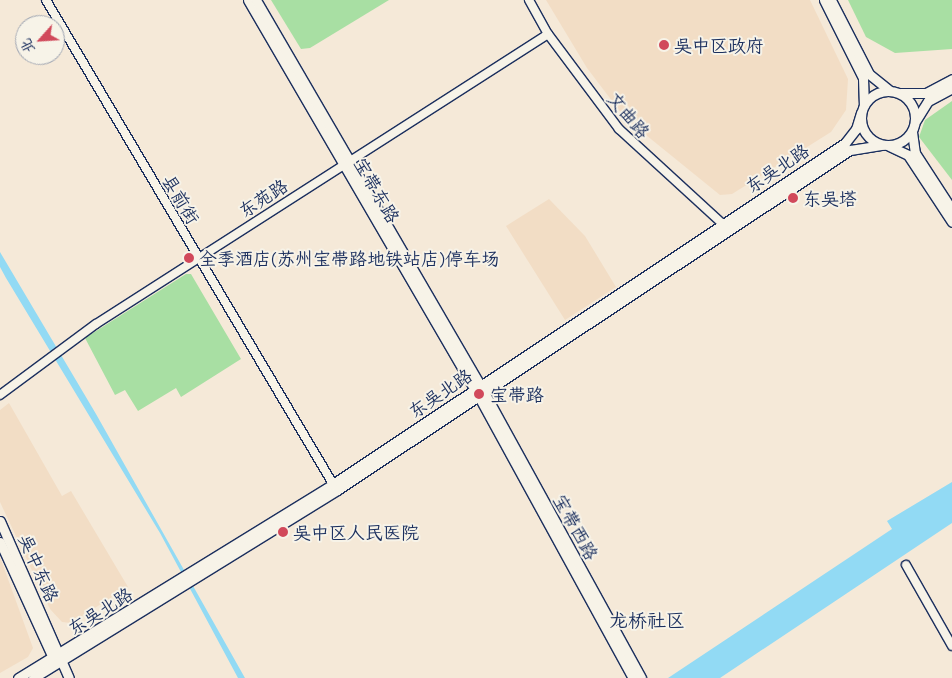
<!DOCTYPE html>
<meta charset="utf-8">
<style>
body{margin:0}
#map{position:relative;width:952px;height:678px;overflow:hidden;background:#f5e9d8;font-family:Mali,"LXGW WenKai TC",sans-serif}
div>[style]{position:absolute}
.built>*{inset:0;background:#f2ddc5}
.green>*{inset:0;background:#a8dfa3}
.water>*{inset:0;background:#92daf4}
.roads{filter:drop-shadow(1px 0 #1b2f5e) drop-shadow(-1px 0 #1b2f5e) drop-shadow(0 1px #1b2f5e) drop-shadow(0 -1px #1b2f5e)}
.minor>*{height:8px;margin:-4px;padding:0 4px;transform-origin:4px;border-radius:4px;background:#f7f3e8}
.major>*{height:9px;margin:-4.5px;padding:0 4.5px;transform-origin:4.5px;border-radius:4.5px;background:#f7f3e8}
.major>.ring{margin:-4.5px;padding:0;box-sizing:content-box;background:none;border:9px solid #f7f3e8;border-radius:50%}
.dots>*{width:14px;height:14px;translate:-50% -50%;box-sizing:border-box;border:2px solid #f7f3e8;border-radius:50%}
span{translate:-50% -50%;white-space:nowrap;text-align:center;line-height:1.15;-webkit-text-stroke:4px #f7f3e8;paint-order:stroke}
.poi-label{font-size:18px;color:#1b2f5e}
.left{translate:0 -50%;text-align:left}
.street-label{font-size:18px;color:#1b2f5e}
.neighbourhood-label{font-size:19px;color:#1b2f5e}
.north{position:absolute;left:15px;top:15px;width:50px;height:50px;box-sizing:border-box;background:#f7f3e8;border:1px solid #9fa5b1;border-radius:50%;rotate:244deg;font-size:14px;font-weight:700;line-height:20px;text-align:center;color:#1b2f5e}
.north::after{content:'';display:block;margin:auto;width:18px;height:22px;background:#d1495b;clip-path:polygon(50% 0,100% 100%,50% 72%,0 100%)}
</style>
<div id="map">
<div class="built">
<i style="clip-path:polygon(546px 0,810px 0,848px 79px,846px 110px,831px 132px,732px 194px,720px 195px,625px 118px,587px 68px)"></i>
<i style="clip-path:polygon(549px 199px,585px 236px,616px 287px,565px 320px,506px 226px)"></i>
<i style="clip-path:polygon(9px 403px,62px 496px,71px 491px,128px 587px,71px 623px,62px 622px,50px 609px,0 502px,0 410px)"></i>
<i style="clip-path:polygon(0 557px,33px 648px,28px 657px,0 673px)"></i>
</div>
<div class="green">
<i style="clip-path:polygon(271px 0,389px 0,310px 48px,301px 49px)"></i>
<i style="clip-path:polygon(848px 0,952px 0,952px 49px,895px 53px,866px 37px)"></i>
<i style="clip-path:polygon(952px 101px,952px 180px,919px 137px,925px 120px)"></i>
<i style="clip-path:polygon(186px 274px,191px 274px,241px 359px,181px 397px,176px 388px,138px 411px,125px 390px,115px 395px,85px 338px)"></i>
</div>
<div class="water">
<i style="clip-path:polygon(0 252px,96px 414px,245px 678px,238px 678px,160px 533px,6px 278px,0 267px)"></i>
<i style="clip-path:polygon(952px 482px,952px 523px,720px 678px,668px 678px,892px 529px,887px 521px)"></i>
</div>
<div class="roads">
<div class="minor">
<i style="left:46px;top:0;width:569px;rotate:59.33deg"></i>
<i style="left:529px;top:0;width:39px;rotate:61deg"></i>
<i style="left:548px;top:34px;width:119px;rotate:53.2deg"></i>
<i style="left:619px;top:129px;width:145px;rotate:42.5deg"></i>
<i style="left:0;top:395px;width:119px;rotate:-36.5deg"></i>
<i style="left:96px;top:324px;width:537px;rotate:-32.68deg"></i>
<i style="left:906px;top:565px;width:93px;rotate:60.4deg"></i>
</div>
<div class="major">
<i style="left:248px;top:0;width:457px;rotate:59.8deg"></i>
<i style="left:478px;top:395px;width:323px;rotate:61.3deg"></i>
<i style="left:256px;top:0;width:453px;rotate:59.8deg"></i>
<i style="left:484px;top:392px;width:326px;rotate:61.2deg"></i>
<i style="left:824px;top:0;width:87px;rotate:63.4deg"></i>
<i style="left:863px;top:78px;width:27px;rotate:88deg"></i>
<i style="left:831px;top:0;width:83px;rotate:62.8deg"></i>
<i style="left:869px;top:74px;width:26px;rotate:39deg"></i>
<i class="ring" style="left:861px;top:91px;width:45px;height:45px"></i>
<i style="left:901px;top:93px;width:25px"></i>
<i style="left:926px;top:93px;width:30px;rotate:-28deg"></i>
<i style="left:916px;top:120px;width:22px;rotate:-58deg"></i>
<i style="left:928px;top:101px;width:27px;rotate:-28deg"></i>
<i style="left:912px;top:132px;width:21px;rotate:82deg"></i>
<i style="left:915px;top:153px;width:68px;rotate:57deg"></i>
<i style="left:889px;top:146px;width:21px;rotate:25deg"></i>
<i style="left:908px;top:155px;width:80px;rotate:56.7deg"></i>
<i style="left:0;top:521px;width:171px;rotate:66.3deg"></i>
<i style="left:0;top:542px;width:132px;rotate:65.4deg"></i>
<i style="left:18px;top:678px;width:370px;rotate:-31.6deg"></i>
<i style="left:333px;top:484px;width:615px;rotate:-33.66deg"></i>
<i style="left:845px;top:143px;width:18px;rotate:-52deg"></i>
<i style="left:856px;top:129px;width:17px;rotate:-73deg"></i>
<i style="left:33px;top:678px;width:357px;rotate:-31.7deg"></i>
<i style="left:337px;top:490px;width:615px;rotate:-33.54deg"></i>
<i style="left:850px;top:150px;width:33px;rotate:-9deg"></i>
</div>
</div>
<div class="dots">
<i style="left:664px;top:45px;background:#d1495b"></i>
<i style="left:793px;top:198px;background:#d1495b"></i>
<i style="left:189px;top:258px;background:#d1495b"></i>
<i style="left:479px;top:394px;background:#d1495b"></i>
<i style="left:283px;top:532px;background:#d1495b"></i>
</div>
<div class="poi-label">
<span class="left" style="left:674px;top:45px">吴中区政府</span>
<span class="left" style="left:803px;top:198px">东吴塔</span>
<span class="left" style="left:199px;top:258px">全季酒店(苏州宝带路地铁站店)停车场</span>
<span class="left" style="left:490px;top:394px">宝带路</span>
<span class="left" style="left:293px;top:532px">吴中区人民医院</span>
</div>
<div class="street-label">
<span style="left:629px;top:115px;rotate:50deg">文曲路</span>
<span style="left:777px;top:168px;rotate:-34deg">东吴北路</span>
<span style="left:377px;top:190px;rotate:60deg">宝带东路</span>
<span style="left:263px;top:198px;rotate:-33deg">东苑路</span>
<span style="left:181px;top:199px;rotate:59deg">县前街</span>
<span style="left:440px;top:393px;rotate:-34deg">东吴北路</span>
<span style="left:576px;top:527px;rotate:61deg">宝带西路</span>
<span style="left:39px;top:568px;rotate:66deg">吴中东路</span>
<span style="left:100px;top:611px;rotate:-32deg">东吴北路</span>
</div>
<div class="neighbourhood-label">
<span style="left:647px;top:620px">龙桥社区</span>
</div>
<div class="north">北</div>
</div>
